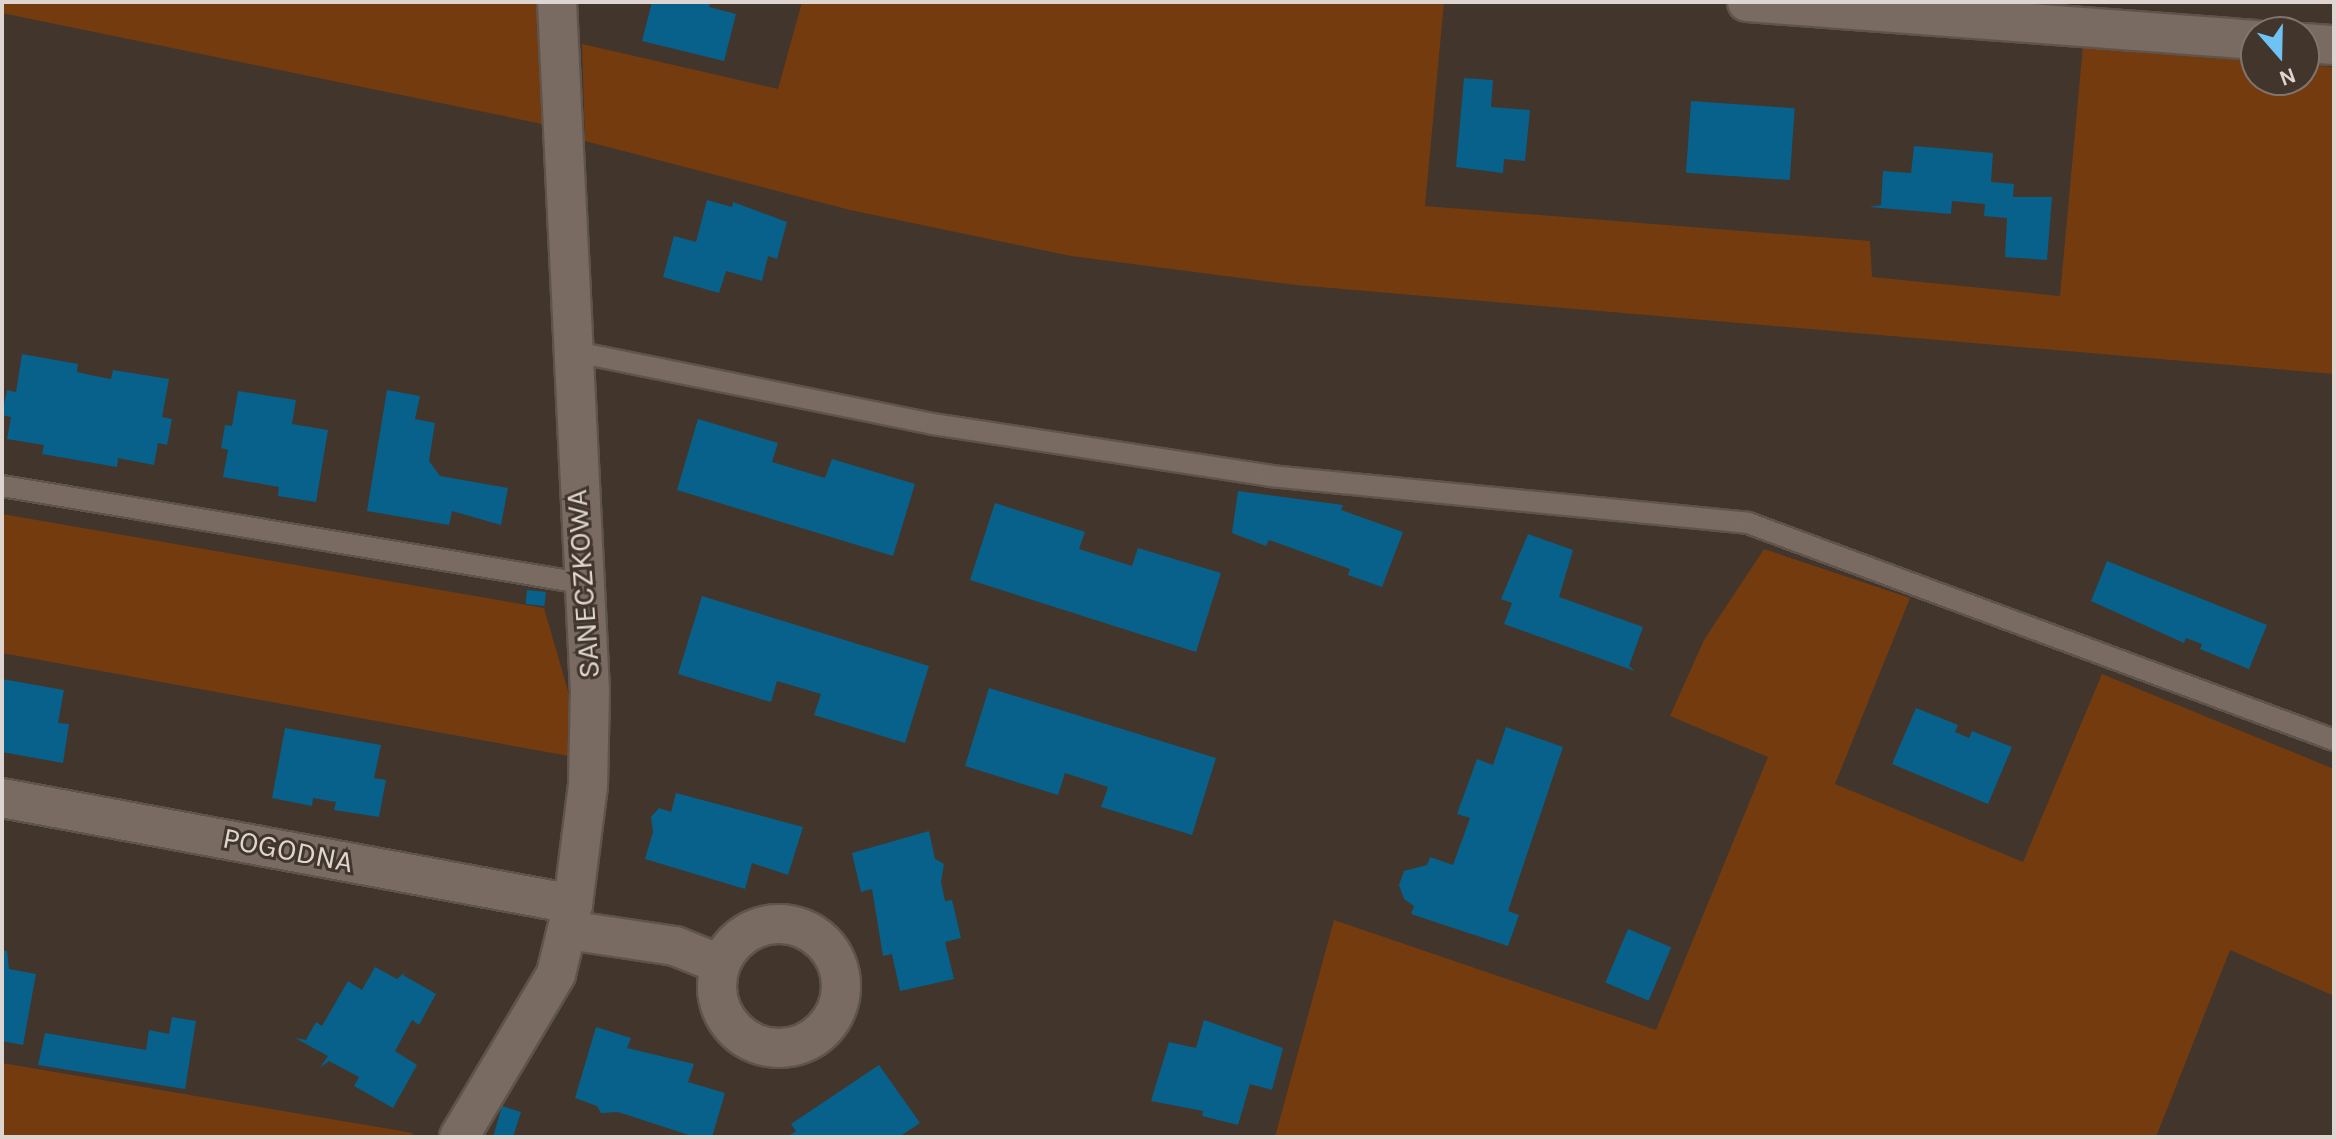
<!DOCTYPE html>
<style>
body{margin:0}
#map{position:relative;width:2336px;height:1139px;overflow:hidden;background:#42352c;font-family:Karla,sans-serif}
div>[style]{position:absolute}
.green>*{inset:0;background:#743b0f}
.building>*{inset:0;background:#07618a;transform-origin:0 0}
.roads{filter:drop-shadow(2px 0 #5f544c) drop-shadow(-2px 0 #5f544c) drop-shadow(0 2px #5f544c) drop-shadow(0 -2px #5f544c)}
.lane>*{height:20px;margin:-10px;padding:0 10px;transform-origin:10px;border-radius:10px;background:#7a6b62}
.street>*{height:38px;margin:-19px;padding:0 19px;transform-origin:19px;border-radius:19px;background:#7a6b62}
.street>.ring{margin:-19px;padding:0;box-sizing:content-box;background:none;border:38px solid #7a6b62;border-radius:50%}
span{translate:-50% -50%;white-space:nowrap;text-align:center;line-height:1.15;-webkit-text-stroke:6px #42352c;paint-order:stroke}
.street-label{font-size:30px;color:#ded5d0}
.frame{position:absolute;inset:0;border:4px solid #ded5d0;pointer-events:none}
.north{position:absolute;left:2240px;top:16px;width:80px;height:80px;box-sizing:border-box;background:#42352c;border:2px solid #80756e;border-radius:50%;rotate:160deg;font-size:22px;font-weight:700;line-height:32px;text-align:center;color:#ded5d0}
.north::after{content:'';display:block;margin:auto;width:28px;height:36px;background:#6fc2f4;clip-path:polygon(50% 0,100% 100%,50% 72%,0 100%)}
</style>
<div id="map">
<div class="green">
<i style="clip-path:polygon(2px 2px,545px 2px,552px 126px,2px 13px)"></i>
<i style="clip-path:polygon(802px 2px,1444px 2px,1425px 206px,1870px 241px,1872px 277px,2060px 296px,2083px 45px,2256px 60px,2256px 80px,2304px 80px,2304px 65px,2334px 67px,2334px 374px,1296px 285px,1071px 256px,850px 210px,585px 141px,582px 44px,778px 89px)"></i>
<i style="clip-path:polygon(2px 514px,544px 608px,570px 698px,569px 756px,2px 653px)"></i>
<i style="clip-path:polygon(1764px 549px,1910px 598px,1835px 784px,2023px 862px,2102px 674px,2334px 769px,2334px 996px,2230px 950px,2156px 1137px,1275px 1137px,1334px 920px,1656px 1030px,1768px 757px,1670px 716px,1704px 640px)"></i>
<i style="clip-path:polygon(2px 1063px,413px 1133px,409px 1137px,2px 1137px)"></i>
</div>
<div class="building">
<i style="clip-path:polygon(652px 2px,711px 2px,709px 7px,736px 14px,724px 61px,642px 41px)"></i>
<i style="clip-path:polygon(1464px 78px,1493px 80px,1491px 107px,1530px 110px,1525px 161px,1504px 159px,1503px 173px,1456px 167px)"></i>
<i style="left:1691px;top:101px;width:104px;height:72px;rotate:4deg"></i>
<i style="clip-path:polygon(1914px 146px,1993px 153px,1991px 182px,2014px 184px,2013px 197px,2052px 197px,2047px 260px,2005px 257px,2007px 218px,1984px 216px,1985px 204px,1952px 201px,1951px 214px,1869px 207px,1881px 205px,1883px 171px,1911px 173px)"></i>
<i style="clip-path:polygon(707px 200px,732px 207px,733px 202px,787px 222px,777px 259px,768px 256px,762px 281px,726px 271px,719px 293px,663px 277px,674px 236px,696px 242px)"></i>
<i style="clip-path:polygon(22px 354px,78px 364px,77px 372px,95px 376px,111px 379px,113px 370px,169px 379px,162px 417px,172px 419px,167px 445px,158px 443px,154px 465px,118px 458px,117px 467px,42px 454px,44px 445px,7px 439px,11px 417px,2px 415px,7px 390px,16px 392px)"></i>
<i style="clip-path:polygon(387px 390px,420px 396px,415px 419px,435px 423px,429px 461px,440px 476px,508px 488px,501px 525px,452px 511px,449px 525px,367px 511px)"></i>
<i style="clip-path:polygon(238px 391px,296px 400px,292px 424px,328px 430px,316px 502px,278px 496px,279px 487px,223px 477px,228px 450px,221px 448px,225px 425px,232px 426px)"></i>
<i style="clip-path:polygon(698px 419px,778px 443px,772px 462px,825px 478px,832px 459px,915px 484px,893px 556px,677px 490px)"></i>
<i style="clip-path:polygon(1238px 491px,1343px 505px,1341px 510px,1403px 532px,1382px 587px,1348px 575px,1350px 569px,1269px 540px,1266px 546px,1232px 533px)"></i>
<i style="clip-path:polygon(995px 503px,1085px 532px,1079px 549px,1132px 566px,1138px 548px,1221px 573px,1196px 652px,970px 580px)"></i>
<i style="clip-path:polygon(1528px 534px,1573px 550px,1559px 597px,1643px 627px,1629px 666px,1635px 671px,1504px 624px,1512px 603px,1501px 599px)"></i>
<i style="clip-path:polygon(2107px 561px,2267px 625px,2249px 669px,2200px 649px,2202px 644px,2186px 638px,2184px 643px,2091px 601px)"></i>
<i style="left:527px;top:590px;width:19px;height:14px;rotate:6deg"></i>
<i style="clip-path:polygon(702px 596px,929px 666px,905px 743px,814px 715px,821px 694px,777px 681px,771px 702px,678px 674px)"></i>
<i style="clip-path:polygon(2px 679px,64px 690px,58px 723px,69px 724px,63px 763px,2px 752px)"></i>
<i style="clip-path:polygon(989px 688px,1216px 758px,1192px 835px,1101px 807px,1108px 787px,1065px 773px,1058px 795px,965px 766px)"></i>
<i style="clip-path:polygon(1916px 708px,1958px 725px,1955px 732px,1969px 738px,1972px 731px,2012px 747px,1988px 804px,1892px 764px)"></i>
<i style="clip-path:polygon(1506px 727px,1563px 747px,1508px 911px,1519px 915px,1508px 946px,1411px 914px,1414px 906px,1404px 899px,1399px 885px,1404px 871px,1427px 865px,1430px 857px,1453px 865px,1470px 818px,1457px 814px,1477px 759px,1493px 765px)"></i>
<i style="clip-path:polygon(285px 728px,381px 745px,374px 778px,386px 780px,379px 817px,334px 810px,336px 802px,313px 798px,312px 806px,272px 798px)"></i>
<i style="clip-path:polygon(676px 793px,803px 827px,788px 875px,752px 863px,745px 889px,645px 859px,653px 832px,651px 817px,659px 808px,671px 812px)"></i>
<i style="clip-path:polygon(929px 831px,935px 859px,944px 864px,941px 882px,945px 901px,952px 900px,961px 938px,945px 942px,954px 979px,900px 991px,892px 954px,883px 956px,872px 889px,861px 892px,852px 853px)"></i>
<i style="left:1628px;top:929px;width:47px;height:58px;rotate:23deg"></i>
<i style="clip-path:polygon(2px 950px,7px 951px,9px 969px,36px 974px,23px 1045px,2px 1041px)"></i>
<i style="clip-path:polygon(375px 967px,397px 979px,406px 971px,403px 975px,436px 994px,419px 1025px,412px 1020px,395px 1051px,417px 1065px,393px 1108px,354px 1086px,359px 1077px,329px 1061px,320px 1068px,328px 1056px,295px 1038px,306px 1040px,316px 1022px,322px 1026px,348px 981px,362px 990px)"></i>
<i style="clip-path:polygon(172px 1017px,196px 1021px,185px 1089px,38px 1065px,45px 1033px,146px 1050px,149px 1030px,169px 1034px)"></i>
<i style="clip-path:polygon(1204px 1020px,1283px 1048px,1272px 1090px,1250px 1084px,1238px 1125px,1202px 1116px,1203px 1111px,1151px 1101px,1169px 1042px,1196px 1048px)"></i>
<i style="clip-path:polygon(596px 1027px,631px 1038px,627px 1048px,694px 1064px,688px 1082px,725px 1093px,712px 1137px,695px 1137px,618px 1112px,601px 1113px,597px 1106px,575px 1098px)"></i>
<i style="clip-path:polygon(879px 1065px,920px 1123px,899px 1137px,787px 1137px,796px 1131px,791px 1124px)"></i>
<i style="clip-path:polygon(502px 1106px,521px 1112px,513px 1137px,493px 1137px)"></i>
</div>
<div class="roads">
<div class="lane">
<i style="left:571px;top:351px;width:368px;rotate:11.4deg"></i>
<i style="left:932px;top:424px;width:342px;rotate:8.7deg"></i>
<i style="left:1270px;top:476px;width:480px;rotate:5.6deg"></i>
<i style="left:1748px;top:523px;width:625px;rotate:20.32deg"></i>
<i style="left:2px;top:486px;width:587px;rotate:9.51deg"></i>
</div>
<div class="street">
<i style="left:1747px;top:2px;width:510px;rotate:4.27deg"></i>
<i style="left:2304px;top:43px;width:30px;rotate:4deg"></i>
<i style="left:2px;top:798px;width:581px;rotate:10.52deg"></i>
<i class="ring" style="left:717px;top:924px;width:86px;height:86px"></i>
<i style="left:568px;top:930px;width:108px;rotate:8.5deg"></i>
<i style="left:675px;top:946px;width:48px;rotate:21.8deg"></i>
<i style="left:459px;top:1137px;width:190px;rotate:-59.2deg"></i>
<i style="left:556px;top:974px;width:72px;rotate:-76.3deg"></i>
<i style="left:573px;top:904px;width:119px;rotate:-82.8deg"></i>
<i style="left:588px;top:786px;width:94px;rotate:-88.8deg"></i>
<i style="left:590px;top:692px;width:691px;rotate:-92.74deg"></i>
</div>
</div>
<div class="street-label">
<span style="left:583px;top:584px;rotate:-94deg">SANECZKOWA</span>
<span style="left:288px;top:850px;rotate:11deg">POGODNA</span>
</div>
<div class="frame"></div>
<div class="north">N</div>
</div>
